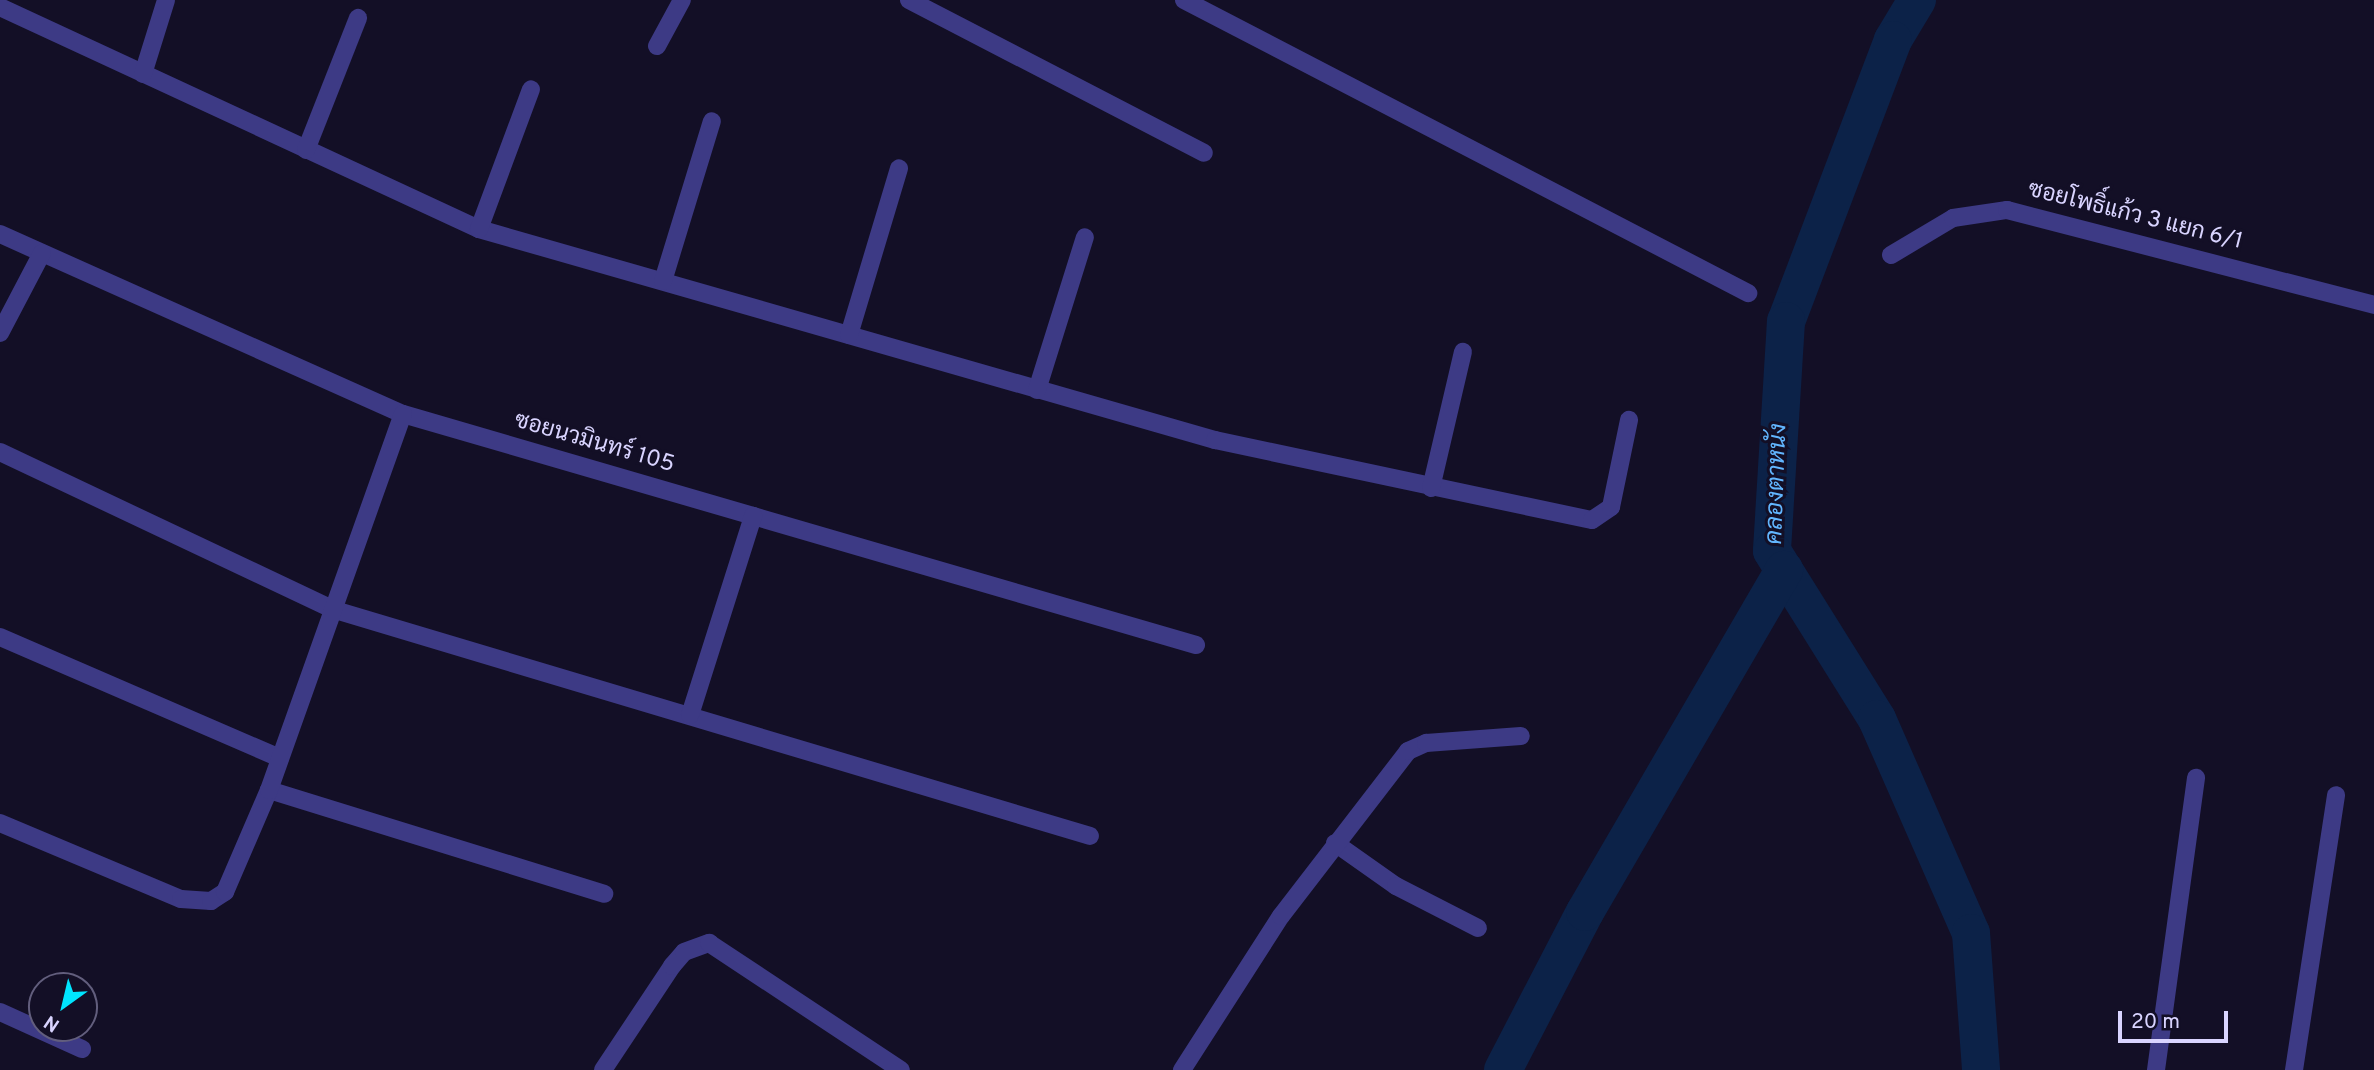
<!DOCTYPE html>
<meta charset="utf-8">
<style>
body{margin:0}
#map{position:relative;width:2374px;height:1070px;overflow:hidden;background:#130f26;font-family:Overpass,Sarabun,sans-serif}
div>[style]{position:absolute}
.canal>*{height:38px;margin:-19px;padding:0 19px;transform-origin:19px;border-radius:19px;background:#0c2248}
.minor>*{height:18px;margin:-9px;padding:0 9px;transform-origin:9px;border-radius:9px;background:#3d3a85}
span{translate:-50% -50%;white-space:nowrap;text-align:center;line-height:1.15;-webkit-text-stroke:6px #130f26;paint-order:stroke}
.street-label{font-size:23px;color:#d9d4ff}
.water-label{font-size:24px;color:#62b6ff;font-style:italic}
.north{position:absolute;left:28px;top:972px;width:70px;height:70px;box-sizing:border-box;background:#130f26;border:2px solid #625e7d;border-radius:50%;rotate:214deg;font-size:19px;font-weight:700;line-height:28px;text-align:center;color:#d9d4ff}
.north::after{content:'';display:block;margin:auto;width:24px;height:32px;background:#00e5ff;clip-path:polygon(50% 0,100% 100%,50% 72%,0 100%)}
.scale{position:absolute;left:2118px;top:1011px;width:110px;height:32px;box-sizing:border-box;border:4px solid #d9d4ff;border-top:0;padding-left:9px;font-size:21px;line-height:24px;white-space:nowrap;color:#d9d4ff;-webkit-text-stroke:5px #130f26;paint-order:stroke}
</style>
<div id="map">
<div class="canal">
<i style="left:1917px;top:0;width:47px;rotate:121deg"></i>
<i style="left:1893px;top:40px;width:301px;rotate:110.8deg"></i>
<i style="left:1786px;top:321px;width:230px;rotate:93.5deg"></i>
<i style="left:1772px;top:551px;width:198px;rotate:58deg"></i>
<i style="left:1877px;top:719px;width:234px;rotate:66.3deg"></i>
<i style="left:1971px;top:933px;width:137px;rotate:85.8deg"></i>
<i style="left:1503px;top:1070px;width:178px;rotate:-62.6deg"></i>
<i style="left:1585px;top:912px;width:396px;rotate:-59.8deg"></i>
</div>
<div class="minor">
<i style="left:909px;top:0;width:332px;rotate:27.4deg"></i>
<i style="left:1184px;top:0;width:636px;rotate:27.45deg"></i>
<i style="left:0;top:7px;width:528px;rotate:24.87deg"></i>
<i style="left:479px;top:229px;width:766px;rotate:16deg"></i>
<i style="left:1215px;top:440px;width:385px;rotate:12deg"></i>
<i style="left:1592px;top:520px;width:23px;rotate:-34deg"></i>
<i style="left:1611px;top:507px;width:89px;rotate:-78.3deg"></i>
<i style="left:657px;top:46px;width:52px;rotate:-61.5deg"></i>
<i style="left:143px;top:74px;width:77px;rotate:-72.7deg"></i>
<i style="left:306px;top:150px;width:142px;rotate:-68.5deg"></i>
<i style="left:479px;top:229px;width:149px;rotate:-69.6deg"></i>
<i style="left:0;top:234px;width:441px;rotate:24.1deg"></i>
<i style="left:403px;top:414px;width:826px;rotate:16.24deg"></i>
<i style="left:1891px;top:255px;width:72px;rotate:-30.8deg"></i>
<i style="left:1953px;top:218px;width:55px;rotate:-8.4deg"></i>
<i style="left:2007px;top:210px;width:379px;rotate:14.5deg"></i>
<i style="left:663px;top:281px;width:167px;rotate:-73deg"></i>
<i style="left:0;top:333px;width:90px;rotate:-62.3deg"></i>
<i style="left:849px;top:335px;width:174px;rotate:-73.3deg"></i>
<i style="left:1037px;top:390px;width:160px;rotate:-72.6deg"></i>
<i style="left:0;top:452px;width:370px;rotate:25.3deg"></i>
<i style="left:335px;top:610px;width:788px;rotate:16.66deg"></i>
<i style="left:1431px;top:488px;width:140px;rotate:-76.8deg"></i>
<i style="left:0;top:637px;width:305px;rotate:23.4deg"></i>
<i style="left:690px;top:715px;width:209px;rotate:-72.4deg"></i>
<i style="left:269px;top:790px;width:351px;rotate:17.2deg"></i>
<i style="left:0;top:823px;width:196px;rotate:22.8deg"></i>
<i style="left:181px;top:899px;width:30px;rotate:4deg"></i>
<i style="left:211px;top:901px;width:17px;rotate:-33deg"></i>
<i style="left:225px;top:892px;width:111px;rotate:-66.7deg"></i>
<i style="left:269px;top:790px;width:399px;rotate:-70.4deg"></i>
<i style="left:1335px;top:843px;width:75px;rotate:35.2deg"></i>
<i style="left:1396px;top:886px;width:92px;rotate:27.1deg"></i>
<i style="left:0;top:1012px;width:90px;rotate:24.3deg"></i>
<i style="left:603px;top:1070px;width:125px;rotate:-56.4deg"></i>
<i style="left:672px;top:966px;width:18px;rotate:-49deg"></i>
<i style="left:684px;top:952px;width:27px;rotate:-20deg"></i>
<i style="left:709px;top:943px;width:230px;rotate:33.5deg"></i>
<i style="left:1182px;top:1070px;width:183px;rotate:-57.3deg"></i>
<i style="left:1281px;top:916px;width:208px;rotate:-52.4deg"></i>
<i style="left:1408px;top:751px;width:20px;rotate:-24deg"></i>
<i style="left:1426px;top:743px;width:95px;rotate:-4.2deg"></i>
<i style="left:2156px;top:1070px;width:295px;rotate:-82.2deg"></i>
<i style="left:2294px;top:1070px;width:278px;rotate:-81.3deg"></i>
</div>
<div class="street-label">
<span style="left:2135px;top:217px;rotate:14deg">ซอยโพธิ์แก้ว 3 แยก 6/1</span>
<span style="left:594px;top:444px;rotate:16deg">ซอยนวมินทร์ 105</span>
</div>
<div class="water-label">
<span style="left:1778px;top:484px;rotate:-88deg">คลองตาหนัง</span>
</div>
<div class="north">N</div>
<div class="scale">20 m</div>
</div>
